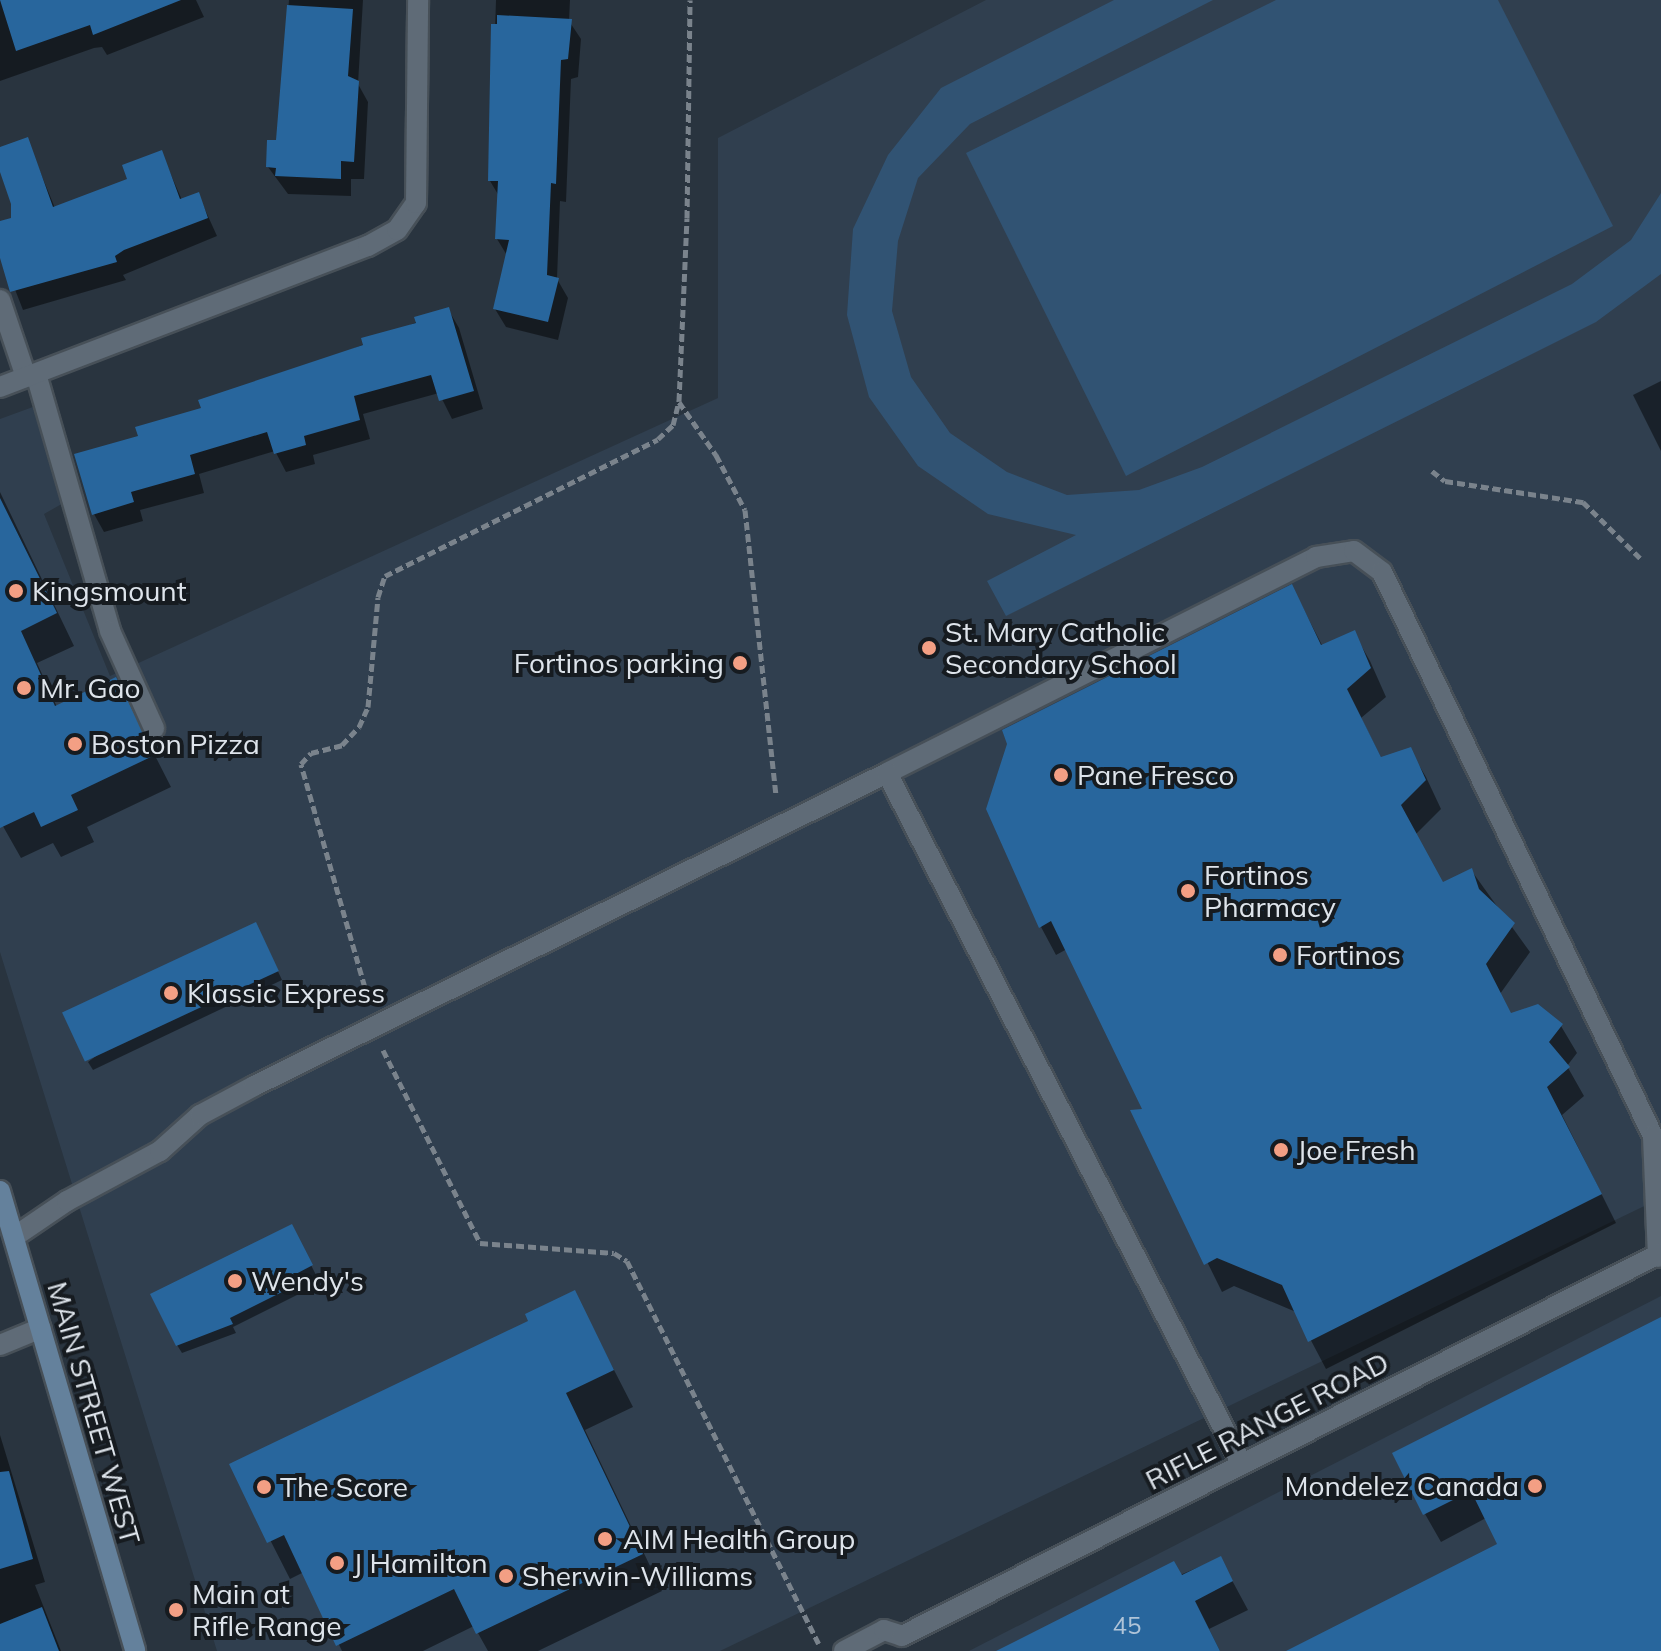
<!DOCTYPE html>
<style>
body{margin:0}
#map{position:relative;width:1661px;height:1651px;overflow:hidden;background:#29343f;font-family:Mulish,sans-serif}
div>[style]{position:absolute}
.built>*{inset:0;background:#303f4f}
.green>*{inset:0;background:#315373}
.shadow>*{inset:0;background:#0007}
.building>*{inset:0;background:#28669d;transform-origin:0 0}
.path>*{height:5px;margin-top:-2.5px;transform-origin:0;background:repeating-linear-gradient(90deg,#7a838c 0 8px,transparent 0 12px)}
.roads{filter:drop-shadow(2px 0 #475058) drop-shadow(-2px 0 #475058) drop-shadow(0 2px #475058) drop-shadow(0 -2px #475058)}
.service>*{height:20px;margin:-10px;padding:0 10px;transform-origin:10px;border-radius:10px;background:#5f6b77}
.minor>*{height:20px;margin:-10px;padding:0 10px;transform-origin:10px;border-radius:10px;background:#5f6b77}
.secondary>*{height:20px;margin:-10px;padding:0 10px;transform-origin:10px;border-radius:10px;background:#64819c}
.dots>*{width:22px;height:22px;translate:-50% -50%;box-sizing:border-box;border:4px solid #161b20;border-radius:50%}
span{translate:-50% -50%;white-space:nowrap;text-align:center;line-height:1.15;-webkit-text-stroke:8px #161b20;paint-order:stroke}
.number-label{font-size:24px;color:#b0c4d8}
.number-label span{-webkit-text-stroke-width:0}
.poi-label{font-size:28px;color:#dee4eb}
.left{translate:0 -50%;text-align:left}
.right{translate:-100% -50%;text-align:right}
.street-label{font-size:28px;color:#dee4eb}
</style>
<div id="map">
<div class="built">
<i style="clip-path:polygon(986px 0,1661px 0,1661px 1198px,720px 1651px,217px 1651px,0 952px,0 419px,41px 404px,74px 497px,44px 514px,110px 676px,718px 398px,718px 138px)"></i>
<i style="clip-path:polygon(1661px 1296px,1661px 1651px,969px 1651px)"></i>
</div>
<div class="green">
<i style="clip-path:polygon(1114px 0,1213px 0,970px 124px,918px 178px,898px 241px,892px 311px,911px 377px,950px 433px,1007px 472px,1067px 495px,1139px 490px,1202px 467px,1572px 284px,1631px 240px,1661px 193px,1661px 274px,1596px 322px,1006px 616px,987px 581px,1076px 535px,988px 514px,918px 466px,869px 397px,847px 315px,853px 229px,888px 155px,941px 88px)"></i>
<i style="clip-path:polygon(1276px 0,1498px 0,1613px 226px,1126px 476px,966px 153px)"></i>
</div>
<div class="shadow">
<i style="clip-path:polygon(0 0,196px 0,204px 17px,107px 55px,102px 47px,94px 48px,0 81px)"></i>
<i style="clip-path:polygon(289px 0,363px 0,358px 84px,368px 102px,364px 179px,351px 179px,351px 196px,288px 194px,268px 167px,278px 142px)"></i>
<i style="clip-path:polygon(496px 0,570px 0,569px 21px,581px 39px,578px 77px,571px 79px,566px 202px,560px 201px,557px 279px,568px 298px,558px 340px,506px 327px,495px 309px,508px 257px,497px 239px,499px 196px,490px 181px)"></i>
<i style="clip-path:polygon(27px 140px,55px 208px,130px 180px,161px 152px,182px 200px,198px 194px,217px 236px,123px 275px,126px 280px,23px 310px,0 251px,0 223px,13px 220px,13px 204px,0 149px)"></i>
<i style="clip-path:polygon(448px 309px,459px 328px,483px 409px,452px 419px,439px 393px,363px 414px,370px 439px,313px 455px,315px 464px,286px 472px,275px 451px,199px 474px,204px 493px,140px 510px,143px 521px,104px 532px,94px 514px,140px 438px)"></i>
<i style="clip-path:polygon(1661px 381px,1661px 451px,1633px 395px)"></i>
<i style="clip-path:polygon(0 492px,74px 646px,37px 663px,57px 707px,116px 679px,171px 787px,87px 827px,94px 842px,61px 857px,53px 843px,21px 858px,0 821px)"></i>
<i style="clip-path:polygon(1292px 587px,1323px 647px,1354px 633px,1370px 661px,1386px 697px,1361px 718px,1382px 759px,1410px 750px,1426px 777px,1441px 809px,1415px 835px,1443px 884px,1471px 870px,1530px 952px,1500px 994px,1511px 1015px,1561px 1026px,1577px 1053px,1567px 1066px,1584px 1096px,1562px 1115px,1616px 1223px,1326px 1369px,1296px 1312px,1234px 1286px,1222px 1292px,1133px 1112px,1145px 1110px,1067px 949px,1056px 955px,1041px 927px)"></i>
<i style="clip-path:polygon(260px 933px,282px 980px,93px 1070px,88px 1062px)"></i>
<i style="clip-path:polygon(296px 1235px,316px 1275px,295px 1285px,299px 1294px,233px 1327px,236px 1333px,182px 1353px,177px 1345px)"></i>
<i style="clip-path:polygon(574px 1292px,633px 1407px,585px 1430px,662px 1591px,538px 1651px,488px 1651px,474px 1626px,423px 1651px,342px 1651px,304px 1572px,290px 1579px,232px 1465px,531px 1322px)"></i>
<i style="clip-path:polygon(1661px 1319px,1661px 1651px,1291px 1651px,1500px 1545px,1486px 1518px,1441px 1542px,1425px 1514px)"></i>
<i style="clip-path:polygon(0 1435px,45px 1582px,35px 1585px,61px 1651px,0 1651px)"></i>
<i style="clip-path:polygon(1220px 1558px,1248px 1610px,1209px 1629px,1220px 1651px,1001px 1651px)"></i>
</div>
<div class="building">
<i style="clip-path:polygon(0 0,181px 0,93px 35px,90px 25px,16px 51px)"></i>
<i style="clip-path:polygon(287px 5px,353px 9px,348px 76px,359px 81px,354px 162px,341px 161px,341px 179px,275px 176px,276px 168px,266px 167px,267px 140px,276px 140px)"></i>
<i style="clip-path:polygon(497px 15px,572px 19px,568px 59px,561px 60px,556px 184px,551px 183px,547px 275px,559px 278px,548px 322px,493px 309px,509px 240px,495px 239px,498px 181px,488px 181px,491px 24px,497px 24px)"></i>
<i style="clip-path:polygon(28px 137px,53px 207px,127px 179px,122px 165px,162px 150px,180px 199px,199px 192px,208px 218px,124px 250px,115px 256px,117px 262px,10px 292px,0 258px,0 221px,11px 218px,11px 204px,0 172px,0 147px)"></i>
<i style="clip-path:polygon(449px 307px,474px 391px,439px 401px,431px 375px,354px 396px,360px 420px,304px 436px,306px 445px,274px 454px,267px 432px,190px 455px,195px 474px,131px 492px,134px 502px,92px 515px,74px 454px,138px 436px,135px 427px,201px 408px,198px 400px,363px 345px,361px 338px,416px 323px,414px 317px)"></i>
<i style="clip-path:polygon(0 498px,57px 613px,21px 631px,55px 706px,116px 677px,155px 755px,71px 795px,78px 810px,41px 827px,34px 812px,0 828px)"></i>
<i style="clip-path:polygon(1292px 584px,1321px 645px,1355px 630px,1371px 668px,1347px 689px,1381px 757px,1411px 747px,1426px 780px,1401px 805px,1443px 882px,1472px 868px,1479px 889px,1515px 923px,1486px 964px,1511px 1013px,1538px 1004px,1563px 1024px,1549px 1042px,1570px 1067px,1547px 1087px,1602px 1194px,1308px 1342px,1282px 1285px,1217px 1258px,1204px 1265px,1130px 1110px,1142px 1109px,1051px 921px,1039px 928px,986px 809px,1007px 744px,1002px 730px)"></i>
<i style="left:256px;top:922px;width:54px;height:214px;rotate:65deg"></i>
<i style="clip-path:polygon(292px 1224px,313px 1265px,292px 1276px,296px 1285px,230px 1318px,233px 1324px,176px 1346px,150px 1294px)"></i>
<i style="clip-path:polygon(575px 1290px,614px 1370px,566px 1393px,643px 1554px,476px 1634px,454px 1589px,336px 1646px,284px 1535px,267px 1543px,229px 1464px,528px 1321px,525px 1314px)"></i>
<i style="clip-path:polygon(1661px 1317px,1661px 1651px,1286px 1651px,1497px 1544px,1471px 1491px,1423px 1515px,1392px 1453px)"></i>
<i style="clip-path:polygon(9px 1471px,33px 1559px,0 1569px,0 1472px)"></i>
<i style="clip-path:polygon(1221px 1556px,1233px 1581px,1195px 1601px,1220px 1651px,996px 1651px,1174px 1561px,1182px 1575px)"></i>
<i style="clip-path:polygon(42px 1607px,59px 1651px,0 1651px,0 1624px)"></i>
</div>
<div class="path">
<i style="left:679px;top:402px;width:65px;rotate:55.1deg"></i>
<i style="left:716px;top:455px;width:62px;rotate:62.2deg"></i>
<i style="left:745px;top:510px;width:288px;rotate:83.8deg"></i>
<i style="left:1432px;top:471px;width:16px;rotate:38deg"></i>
<i style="left:1445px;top:481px;width:140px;rotate:8.7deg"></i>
<i style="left:1583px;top:502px;width:80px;rotate:44.5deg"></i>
<i style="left:368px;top:998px;width:243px;rotate:-106deg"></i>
<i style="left:301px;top:764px;width:15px;rotate:-48deg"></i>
<i style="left:311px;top:753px;width:32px;rotate:-14deg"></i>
<i style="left:342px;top:745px;width:25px;rotate:-47deg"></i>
<i style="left:359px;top:727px;width:22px;rotate:-66deg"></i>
<i style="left:368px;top:707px;width:110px;rotate:-84.8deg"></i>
<i style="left:378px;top:597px;width:22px;rotate:-72deg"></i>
<i style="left:385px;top:576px;width:305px;rotate:-26.6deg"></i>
<i style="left:658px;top:439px;width:21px;rotate:-43deg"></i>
<i style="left:673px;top:425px;width:25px;rotate:-76deg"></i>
<i style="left:679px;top:401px;width:183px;rotate:-87.5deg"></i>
<i style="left:687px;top:218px;width:218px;rotate:-89.2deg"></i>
<i style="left:383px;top:1050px;width:216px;rotate:63.3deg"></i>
<i style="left:480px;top:1243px;width:134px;rotate:4.3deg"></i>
<i style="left:614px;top:1253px;width:15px;rotate:32deg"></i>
<i style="left:627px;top:1261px;width:428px;rotate:63.4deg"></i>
</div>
<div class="roads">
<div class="service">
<i style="left:0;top:300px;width:81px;rotate:71.3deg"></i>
<i style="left:36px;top:374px;width:267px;rotate:73.9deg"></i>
<i style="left:110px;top:631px;width:107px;rotate:65.6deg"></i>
<i style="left:887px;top:773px;width:480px;rotate:-26.7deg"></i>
<i style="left:1316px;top:557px;width:38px;rotate:-9deg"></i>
<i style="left:1354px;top:551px;width:35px;rotate:37deg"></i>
<i style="left:1382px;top:572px;width:626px;rotate:64.34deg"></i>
<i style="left:1653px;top:1136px;width:121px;rotate:87.6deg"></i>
<i style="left:14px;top:1237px;width:64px;rotate:-34.2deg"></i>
<i style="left:67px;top:1201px;width:106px;rotate:-28.3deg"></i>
<i style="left:160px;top:1151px;width:54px;rotate:-42deg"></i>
<i style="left:200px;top:1115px;width:61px;rotate:-28.2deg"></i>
<i style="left:254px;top:1086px;width:706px;rotate:-26.31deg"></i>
<i style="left:887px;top:773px;width:777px;rotate:62.81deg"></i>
</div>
<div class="minor">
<i style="left:0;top:387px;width:394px;rotate:-21deg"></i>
<i style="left:368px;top:246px;width:33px;rotate:-29deg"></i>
<i style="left:397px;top:230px;width:33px;rotate:-55deg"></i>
<i style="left:416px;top:203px;width:203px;rotate:-89.4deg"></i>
<i style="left:0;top:1345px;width:44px;rotate:-22.5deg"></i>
<i style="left:844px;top:1651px;width:45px;rotate:-27.7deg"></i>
<i style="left:884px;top:1630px;width:19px;rotate:18deg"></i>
<i style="left:902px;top:1636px;width:850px;rotate:-26.78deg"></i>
</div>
<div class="secondary">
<i style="left:0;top:1191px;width:479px;rotate:73.6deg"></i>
</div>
</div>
<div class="dots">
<i style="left:16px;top:591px;background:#f39f84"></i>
<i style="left:929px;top:648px;background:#f39f84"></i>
<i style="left:740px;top:663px;background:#f39f84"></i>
<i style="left:24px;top:688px;background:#f39f84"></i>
<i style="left:75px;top:744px;background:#f39f84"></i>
<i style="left:1061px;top:775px;background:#f39f84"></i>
<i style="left:1188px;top:891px;background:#f39f84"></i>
<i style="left:1280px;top:955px;background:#f39f84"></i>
<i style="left:171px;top:993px;background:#f39f84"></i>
<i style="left:1281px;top:1150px;background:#f39f84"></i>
<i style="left:235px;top:1281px;background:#f39f84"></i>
<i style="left:1535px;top:1486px;background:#f39f84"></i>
<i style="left:264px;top:1487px;background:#f39f84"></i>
<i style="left:605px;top:1539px;background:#f39f84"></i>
<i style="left:337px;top:1563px;background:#f39f84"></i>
<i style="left:506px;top:1576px;background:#f39f84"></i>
<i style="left:176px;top:1610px;background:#f39f84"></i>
</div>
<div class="number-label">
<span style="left:1127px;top:1626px">45</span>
</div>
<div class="poi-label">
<span class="left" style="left:32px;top:591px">Kingsmount</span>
<span class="left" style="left:945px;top:648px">St. Mary Catholic<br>Secondary School</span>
<span class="right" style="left:724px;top:663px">Fortinos parking</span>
<span class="left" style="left:40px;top:688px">Mr. Gao</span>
<span class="left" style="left:91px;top:744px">Boston Pizza</span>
<span class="left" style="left:1077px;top:775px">Pane Fresco</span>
<span class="left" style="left:1204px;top:891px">Fortinos<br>Pharmacy</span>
<span class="left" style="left:1296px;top:955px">Fortinos</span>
<span class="left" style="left:187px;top:993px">Klassic Express</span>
<span class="left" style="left:1297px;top:1150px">Joe Fresh</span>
<span class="left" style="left:251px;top:1281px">Wendy's</span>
<span class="right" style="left:1519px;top:1486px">Mondelez Canada</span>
<span class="left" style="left:280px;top:1487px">The Score</span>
<span class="left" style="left:623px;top:1539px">AIM Health Group</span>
<span class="left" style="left:353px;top:1563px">J Hamilton</span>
<span class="left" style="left:522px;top:1576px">Sherwin-Williams</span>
<span class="left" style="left:192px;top:1610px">Main at<br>Rifle Range</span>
</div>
<div class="street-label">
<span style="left:94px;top:1413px;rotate:74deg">MAIN STREET WEST</span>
<span style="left:1267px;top:1421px;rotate:-27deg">RIFLE RANGE ROAD</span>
</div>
</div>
